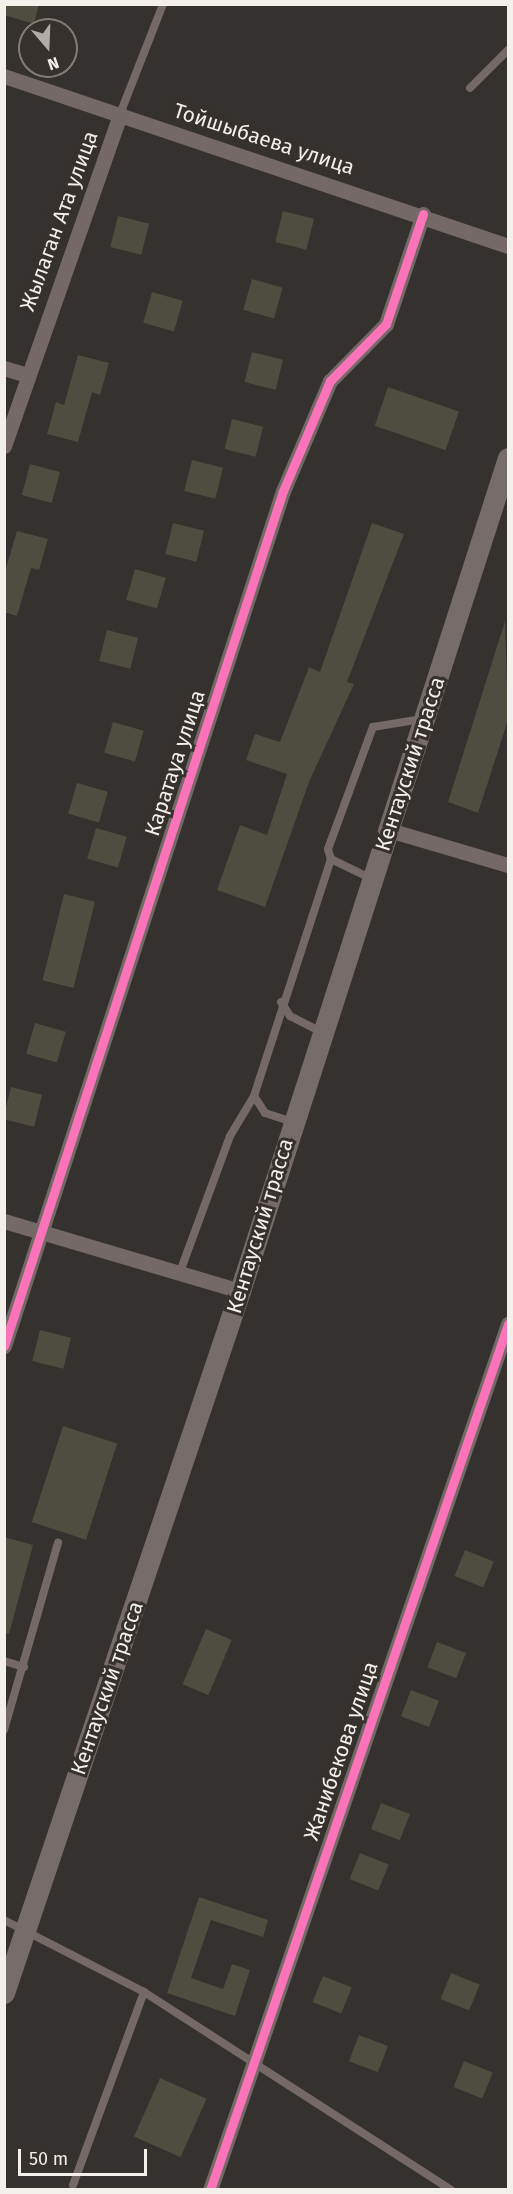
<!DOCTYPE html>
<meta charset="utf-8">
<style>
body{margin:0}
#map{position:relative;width:513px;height:2194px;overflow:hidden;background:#34312e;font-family:"Fira Sans",sans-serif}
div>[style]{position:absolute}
.building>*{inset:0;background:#4f4c40;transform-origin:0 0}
.service>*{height:8px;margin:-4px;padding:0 4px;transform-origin:4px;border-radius:4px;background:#746967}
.minor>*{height:15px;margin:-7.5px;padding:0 7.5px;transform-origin:7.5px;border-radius:7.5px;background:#746967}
.secondary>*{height:21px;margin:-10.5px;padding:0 10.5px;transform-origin:10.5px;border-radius:10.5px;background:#766c69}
.cycleway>*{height:9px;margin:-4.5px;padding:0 4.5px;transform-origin:4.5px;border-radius:4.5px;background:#fb73b8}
span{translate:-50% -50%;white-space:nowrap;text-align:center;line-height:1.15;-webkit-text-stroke:6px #36312c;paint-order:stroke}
.street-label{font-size:21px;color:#f3efeb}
.frame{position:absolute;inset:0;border:6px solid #f3efeb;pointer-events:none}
.north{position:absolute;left:18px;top:18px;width:60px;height:60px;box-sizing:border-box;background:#36312c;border:2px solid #827d78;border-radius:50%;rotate:161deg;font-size:16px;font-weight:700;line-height:24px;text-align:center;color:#f3efeb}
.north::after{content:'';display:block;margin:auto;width:21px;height:27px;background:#b0aca9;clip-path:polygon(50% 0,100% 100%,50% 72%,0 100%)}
.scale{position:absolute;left:18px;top:2149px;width:129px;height:27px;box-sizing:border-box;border:3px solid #f3efeb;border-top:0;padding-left:8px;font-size:18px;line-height:21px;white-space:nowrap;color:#f3efeb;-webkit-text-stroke:4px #36312c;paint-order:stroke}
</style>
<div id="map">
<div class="building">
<i style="clip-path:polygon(4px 4px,39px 4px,34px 24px,4px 15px)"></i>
<i style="left:283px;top:211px;width:32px;height:32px;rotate:14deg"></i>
<i style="left:118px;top:216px;width:32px;height:32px;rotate:14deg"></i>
<i style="left:252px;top:279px;width:32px;height:32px;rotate:16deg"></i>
<i style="left:152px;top:292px;width:32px;height:32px;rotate:16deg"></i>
<i style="left:252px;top:352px;width:32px;height:31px;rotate:14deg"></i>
<i style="clip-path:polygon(78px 355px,109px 363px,100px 395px,92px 392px,78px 442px,47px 434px,56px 402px,64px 405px)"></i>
<i style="left:388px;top:387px;width:75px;height:41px;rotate:19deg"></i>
<i style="left:232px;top:419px;width:32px;height:31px;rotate:14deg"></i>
<i style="left:192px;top:460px;width:32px;height:32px;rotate:14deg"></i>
<i style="left:30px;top:464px;width:31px;height:32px;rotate:15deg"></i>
<i style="left:173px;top:523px;width:32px;height:32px;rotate:14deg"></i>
<i style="clip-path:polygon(372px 523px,404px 534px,347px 682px,354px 684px,309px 782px,265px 907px,217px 890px,240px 825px,267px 835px,287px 774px,246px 760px,255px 734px,280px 742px,309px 667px,320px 672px)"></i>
<i style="clip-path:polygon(17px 531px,48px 539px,39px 570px,31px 568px,17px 616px,4px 612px,4px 575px)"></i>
<i style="left:135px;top:569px;width:32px;height:32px;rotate:16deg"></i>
<i style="clip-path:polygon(505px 621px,508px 720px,478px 813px,448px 802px)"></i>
<i style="left:107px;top:630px;width:32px;height:32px;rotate:14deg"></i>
<i style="left:113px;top:722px;width:32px;height:32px;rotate:16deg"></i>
<i style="left:77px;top:783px;width:32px;height:32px;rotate:16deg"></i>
<i style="left:96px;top:828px;width:32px;height:32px;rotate:16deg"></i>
<i style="left:64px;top:894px;width:32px;height:89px;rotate:14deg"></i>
<i style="left:35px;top:1023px;width:32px;height:32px;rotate:16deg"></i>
<i style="left:11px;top:1087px;width:32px;height:33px;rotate:14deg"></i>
<i style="left:40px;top:1330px;width:32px;height:32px;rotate:14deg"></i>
<i style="left:63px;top:1426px;width:57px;height:101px;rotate:18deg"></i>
<i style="clip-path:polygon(4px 1537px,33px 1545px,9px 1634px,4px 1633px)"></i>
<i style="left:465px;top:1550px;width:31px;height:28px;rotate:22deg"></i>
<i style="left:206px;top:1629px;width:28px;height:60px;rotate:23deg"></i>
<i style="left:437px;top:1642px;width:31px;height:27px;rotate:21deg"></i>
<i style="left:411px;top:1690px;width:30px;height:28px;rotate:21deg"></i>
<i style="left:381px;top:1803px;width:31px;height:28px;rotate:21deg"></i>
<i style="left:360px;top:1853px;width:31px;height:28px;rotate:22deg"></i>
<i style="clip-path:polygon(199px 1897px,268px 1920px,263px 1937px,211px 1920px,191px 1978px,223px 1989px,232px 1964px,250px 1970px,235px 2016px,167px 1993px)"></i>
<i style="left:451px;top:1973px;width:31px;height:28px;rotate:22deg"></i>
<i style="left:323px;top:1976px;width:31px;height:28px;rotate:22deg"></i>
<i style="left:359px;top:2035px;width:31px;height:28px;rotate:21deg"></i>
<i style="left:464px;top:2061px;width:31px;height:28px;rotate:22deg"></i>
<i style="left:160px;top:2078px;width:51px;height:64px;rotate:24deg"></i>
</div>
<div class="service">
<i style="left:470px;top:88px;width:54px;rotate:-45deg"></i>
<i style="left:120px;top:114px;width:118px;rotate:-68.6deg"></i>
<i style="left:372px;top:879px;width:46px;rotate:-154deg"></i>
<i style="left:331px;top:859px;width:10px;rotate:-107deg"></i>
<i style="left:328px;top:849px;width:130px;rotate:-69.8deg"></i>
<i style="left:373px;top:727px;width:50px;rotate:-9.3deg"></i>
<i style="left:281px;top:1002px;width:17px;rotate:57deg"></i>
<i style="left:290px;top:1016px;width:35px;rotate:27deg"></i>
<i style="left:254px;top:1096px;width:20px;rotate:57deg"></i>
<i style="left:265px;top:1113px;width:28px;rotate:18deg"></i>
<i style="left:180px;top:1272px;width:145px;rotate:-69.8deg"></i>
<i style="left:230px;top:1136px;width:47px;rotate:-59deg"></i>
<i style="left:254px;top:1096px;width:249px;rotate:-72deg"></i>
<i style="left:4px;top:1661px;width:21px;rotate:17deg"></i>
<i style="left:4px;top:1730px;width:195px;rotate:-73.9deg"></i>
<i style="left:4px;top:1920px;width:157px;rotate:27.2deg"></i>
<i style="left:144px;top:1992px;width:365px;rotate:32.8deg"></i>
<i style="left:73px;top:2185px;width:206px;rotate:-69.8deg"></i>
</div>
<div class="minor">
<i style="left:4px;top:76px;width:532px;rotate:18.64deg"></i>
<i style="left:4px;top:368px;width:24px;rotate:17deg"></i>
<i style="left:4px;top:446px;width:352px;rotate:-70.7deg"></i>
<i style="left:389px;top:830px;width:124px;rotate:16.4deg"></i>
<i style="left:4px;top:1221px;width:246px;rotate:16.5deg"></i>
<i style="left:4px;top:1346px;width:899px;rotate:-71.93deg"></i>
<i style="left:283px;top:491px;width:120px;rotate:-66.9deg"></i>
<i style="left:330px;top:381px;width:80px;rotate:-45.5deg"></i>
<i style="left:386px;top:324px;width:116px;rotate:-71.4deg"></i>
<i style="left:210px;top:2190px;width:916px;rotate:-71.01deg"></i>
</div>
<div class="secondary">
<i style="left:4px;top:1993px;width:741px;rotate:-71.42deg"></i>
<i style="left:240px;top:1291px;width:875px;rotate:-72.17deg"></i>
</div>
<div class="cycleway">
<i style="left:4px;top:1346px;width:899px;rotate:-71.93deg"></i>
<i style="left:283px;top:491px;width:120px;rotate:-66.9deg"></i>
<i style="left:330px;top:381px;width:80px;rotate:-45.5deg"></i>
<i style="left:386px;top:324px;width:116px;rotate:-71.4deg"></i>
<i style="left:210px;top:2190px;width:916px;rotate:-71.01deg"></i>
</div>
<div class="street-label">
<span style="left:264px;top:139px;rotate:18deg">Тойшыбаева улица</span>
<span style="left:59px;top:221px;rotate:-70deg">Жылаган Ата улица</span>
<span style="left:175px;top:763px;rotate:-72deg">Каратауа улица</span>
<span style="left:410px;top:764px;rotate:-72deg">Кентауский трасса</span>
<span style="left:260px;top:1226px;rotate:-73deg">Кентауский трасса</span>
<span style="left:107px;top:1688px;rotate:-71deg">Кентауский трасса</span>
<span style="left:341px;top:1751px;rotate:-71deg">Жанибекова улица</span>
</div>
<div class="frame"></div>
<div class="north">N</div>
<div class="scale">50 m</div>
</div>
